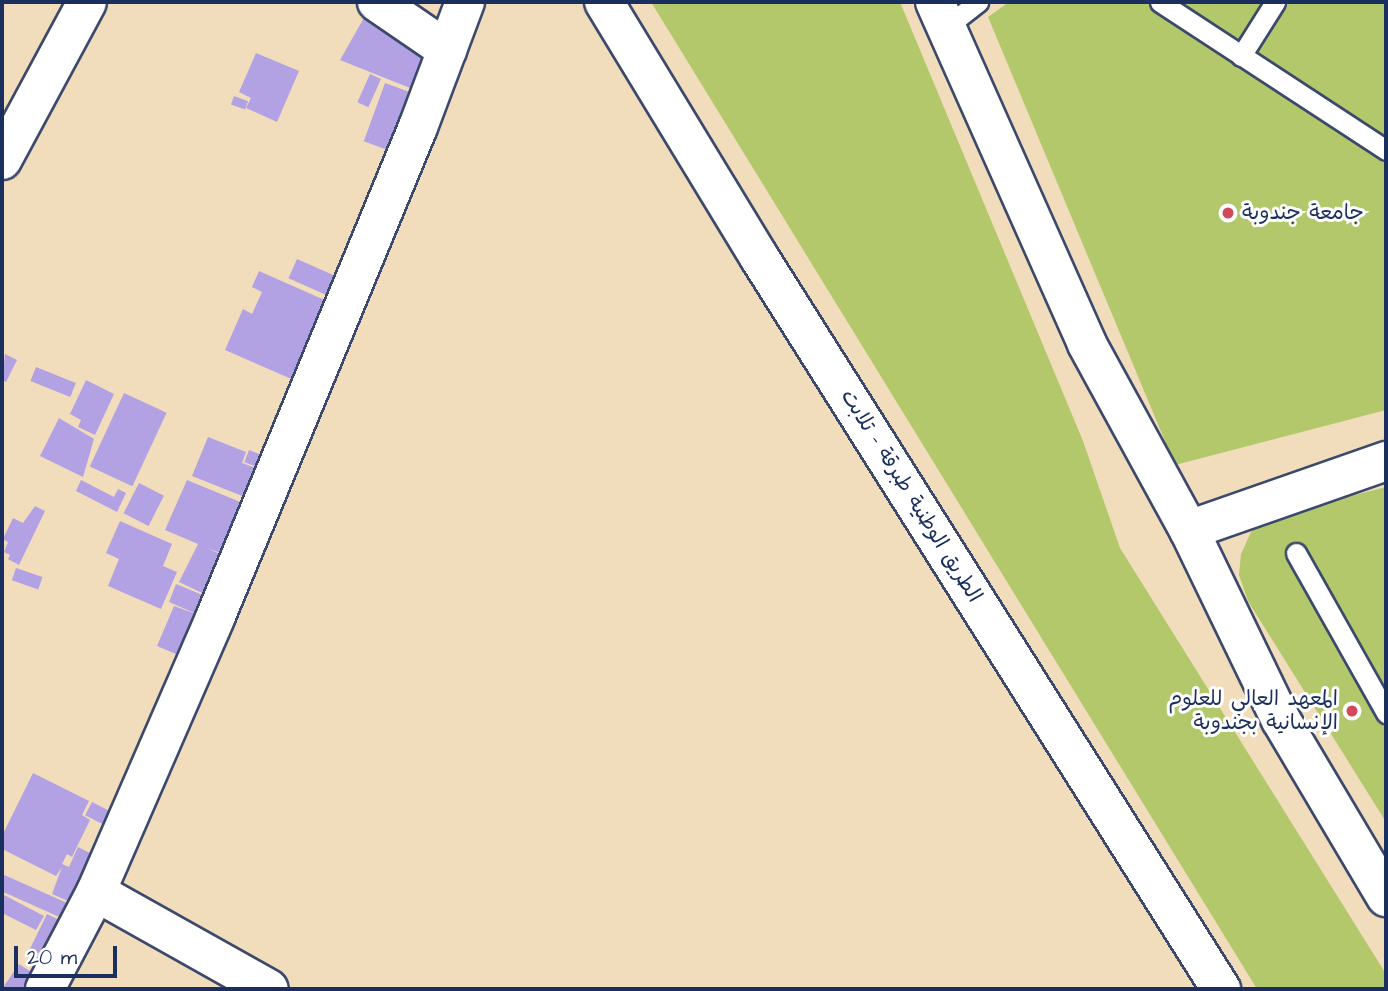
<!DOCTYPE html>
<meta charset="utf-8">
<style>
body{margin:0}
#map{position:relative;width:1388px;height:991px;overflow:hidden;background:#f1ddbc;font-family:"Architects Daughter","Playpen Sans Arabic",sans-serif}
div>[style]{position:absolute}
.green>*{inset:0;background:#b3c76b}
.building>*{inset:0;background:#b2a1e3;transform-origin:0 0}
.roads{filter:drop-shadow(2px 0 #3b496c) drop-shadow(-2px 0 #3b496c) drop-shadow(0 2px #3b496c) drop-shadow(0 -2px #3b496c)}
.service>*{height:19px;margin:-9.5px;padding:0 9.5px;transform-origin:9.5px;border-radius:9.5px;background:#fff}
.minor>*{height:38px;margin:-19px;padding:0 19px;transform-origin:19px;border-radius:19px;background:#fff}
.primary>*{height:38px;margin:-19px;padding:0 19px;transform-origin:19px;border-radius:19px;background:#fff}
.dots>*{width:19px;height:19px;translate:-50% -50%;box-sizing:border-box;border:4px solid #fff;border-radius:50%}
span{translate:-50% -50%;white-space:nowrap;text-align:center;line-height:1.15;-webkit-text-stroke:6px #fff;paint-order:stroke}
.poi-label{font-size:21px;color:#1b2f5e}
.left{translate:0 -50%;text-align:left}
.right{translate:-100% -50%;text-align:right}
.street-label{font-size:21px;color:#1b2f5e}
.frame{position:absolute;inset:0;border:4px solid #1b2f5e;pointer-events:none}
.scale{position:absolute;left:14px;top:946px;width:103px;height:32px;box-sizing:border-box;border:4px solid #1b2f5e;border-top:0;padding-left:9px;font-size:21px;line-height:24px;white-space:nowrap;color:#1b2f5e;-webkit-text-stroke:5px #fff;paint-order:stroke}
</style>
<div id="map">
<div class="green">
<i style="clip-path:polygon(651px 2px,900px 2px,1083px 441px,1120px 548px,1386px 974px,1386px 989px,1257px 989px)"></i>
<i style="clip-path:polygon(1009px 2px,1386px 2px,1386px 410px,1175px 465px,988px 17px)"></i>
<i style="clip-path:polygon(1386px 487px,1386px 822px,1248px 601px,1239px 575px,1241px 554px,1251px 532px,1269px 517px)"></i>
</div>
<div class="building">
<i style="clip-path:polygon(373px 2px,441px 51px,425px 94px,340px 60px)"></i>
<i style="clip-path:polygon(256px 53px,299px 71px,277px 122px,246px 108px,251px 98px,239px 92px)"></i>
<i style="left:370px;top:74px;width:12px;height:31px;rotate:24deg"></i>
<i style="left:385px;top:83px;width:37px;height:62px;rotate:20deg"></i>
<i style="left:234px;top:96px;width:15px;height:9px;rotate:20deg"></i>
<i style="left:297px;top:259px;width:55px;height:21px;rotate:24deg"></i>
<i style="clip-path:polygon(259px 271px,338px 306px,303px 384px,225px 350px,243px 309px,252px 314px,262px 292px,252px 287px)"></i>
<i style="clip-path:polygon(5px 354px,17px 360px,6px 382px,2px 380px)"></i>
<i style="left:36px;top:367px;width:43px;height:15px;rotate:22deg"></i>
<i style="clip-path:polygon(86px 380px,114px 394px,95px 435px,78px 427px,81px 420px,70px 414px)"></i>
<i style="left:124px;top:393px;width:47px;height:81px;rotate:25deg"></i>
<i style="clip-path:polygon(59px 418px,94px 439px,83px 477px,40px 456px)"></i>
<i style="clip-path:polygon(208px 437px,246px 452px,242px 463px,276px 475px,265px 505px,192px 476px)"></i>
<i style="left:249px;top:450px;width:28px;height:13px;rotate:21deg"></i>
<i style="clip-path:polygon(81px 480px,114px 497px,118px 489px,126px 493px,117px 512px,76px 491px)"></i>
<i style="clip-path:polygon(187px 480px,257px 509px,236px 559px,207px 548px,237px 562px,219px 601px,179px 582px,198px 544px,165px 530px)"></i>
<i style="left:139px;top:483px;width:28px;height:34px;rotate:27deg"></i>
<i style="clip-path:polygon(35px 506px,45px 511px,19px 565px,8px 559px,10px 555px,4px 552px,8px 542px,3px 539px,13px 518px,23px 523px)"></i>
<i style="clip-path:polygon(120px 521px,172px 544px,163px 566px,177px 572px,161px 609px,108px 586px,119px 559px,106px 553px)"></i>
<i style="left:16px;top:568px;width:28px;height:13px;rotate:19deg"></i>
<i style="clip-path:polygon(176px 584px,212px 599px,197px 663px,157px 646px,174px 606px,199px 615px,169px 602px)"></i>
<i style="clip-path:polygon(33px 773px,89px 801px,82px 815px,90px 820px,72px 857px,67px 854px,62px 864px,69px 867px,78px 847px,94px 855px,82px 907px,52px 894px,62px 867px,56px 876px,2px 849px,2px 836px)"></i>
<i style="left:92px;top:802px;width:33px;height:15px;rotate:27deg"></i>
<i style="left:2px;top:874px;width:78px;height:16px;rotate:24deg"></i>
<i style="clip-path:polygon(2px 894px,44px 916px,36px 930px,2px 913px)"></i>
<i style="left:47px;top:914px;width:25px;height:39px;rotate:26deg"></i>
<i style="clip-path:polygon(19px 964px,45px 981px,39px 989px,2px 989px)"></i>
</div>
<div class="roads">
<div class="service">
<i style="left:1160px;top:2px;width:270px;rotate:33.2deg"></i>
<i style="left:946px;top:27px;width:41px;rotate:-38deg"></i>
<i style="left:1241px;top:56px;width:64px;rotate:-57.8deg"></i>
<i style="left:1296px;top:553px;width:184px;rotate:60.6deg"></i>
</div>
<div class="minor">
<i style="left:377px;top:2px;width:85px;rotate:34.4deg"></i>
<i style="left:935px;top:2px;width:374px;rotate:66deg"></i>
<i style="left:1087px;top:344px;width:212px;rotate:61.3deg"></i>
<i style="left:1189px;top:530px;width:211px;rotate:64.2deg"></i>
<i style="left:1281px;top:720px;width:206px;rotate:59.3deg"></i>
<i style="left:2px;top:160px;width:179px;rotate:-61.7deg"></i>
<i style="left:1189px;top:530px;width:209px;rotate:-19.3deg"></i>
<i style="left:96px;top:892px;width:198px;rotate:29.3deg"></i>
<i style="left:45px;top:989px;width:110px;rotate:-62.3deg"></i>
<i style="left:96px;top:892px;width:299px;rotate:-66.5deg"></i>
<i style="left:215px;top:618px;width:531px;rotate:-67.54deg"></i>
<i style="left:418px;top:127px;width:134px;rotate:-69.4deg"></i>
</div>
<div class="primary">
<i style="left:604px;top:2px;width:298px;rotate:58.7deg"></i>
<i style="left:759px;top:257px;width:866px;rotate:57.74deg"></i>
</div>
</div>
<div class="dots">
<i style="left:1228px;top:213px;background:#d1495b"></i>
<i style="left:1352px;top:711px;background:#d1495b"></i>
</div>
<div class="poi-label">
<span class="left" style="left:1242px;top:213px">جامعة جندوبة</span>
<span class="right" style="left:1338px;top:711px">المعهد العالي للعلوم<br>الإنسانية بجندوبة</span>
</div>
<div class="street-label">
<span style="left:911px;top:496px;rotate:58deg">الطريق الوطنية طبرقة - تلابت</span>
</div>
<div class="frame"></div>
<div class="scale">20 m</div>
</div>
